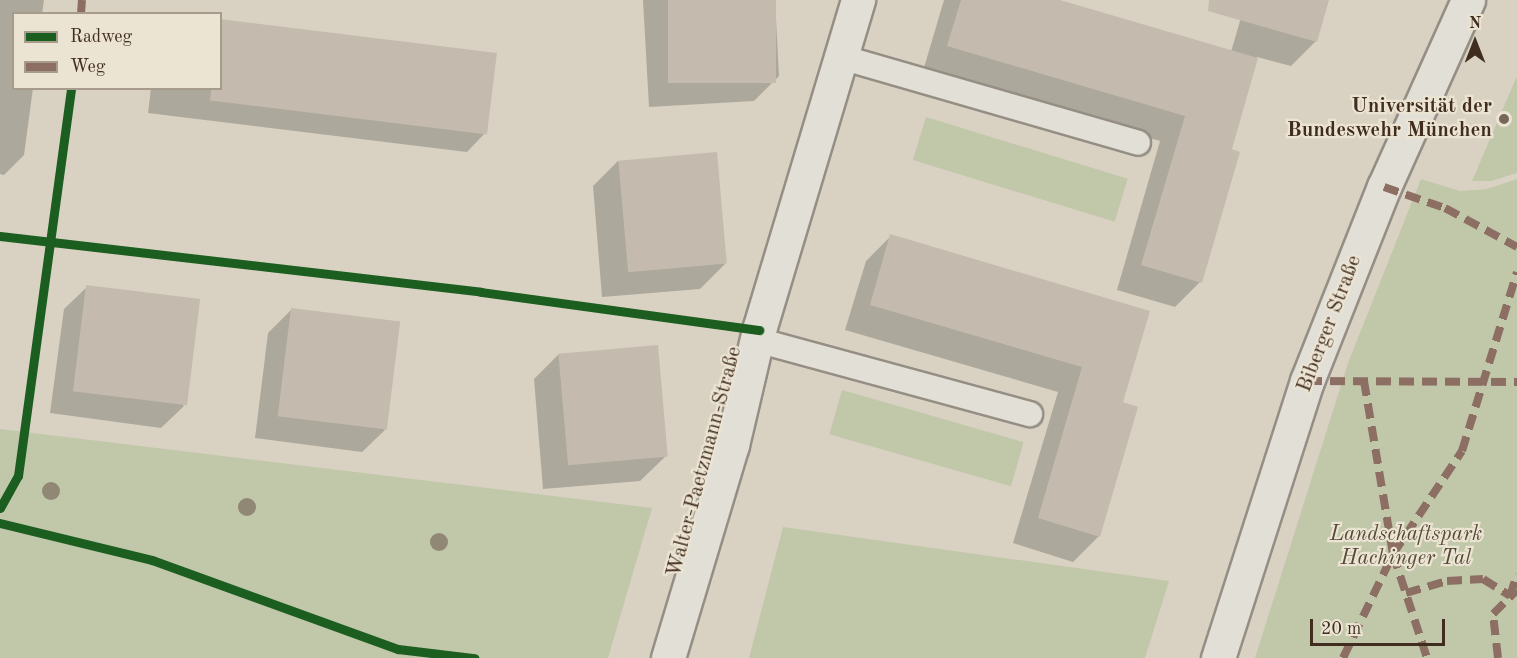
<!DOCTYPE html>
<meta charset="utf-8">
<style>
body{margin:0}
#map{position:relative;width:1517px;height:658px;overflow:hidden;background:#d9d2c3;font-family:"Old Standard TT",serif}
div>[style]{position:absolute}
.green>*{inset:0;background:#c1c7a9;transform-origin:0 0}
.shadow>*{inset:0;background:#0003}
.building>*{inset:0;background:#c5baae;transform-origin:0 0}
.roads{filter:drop-shadow(2px 0 #958e84) drop-shadow(-2px 0 #958e84) drop-shadow(0 2px #958e84) drop-shadow(0 -2px #958e84)}
.service>*{height:24px;margin:-12px;padding:0 12px;transform-origin:12px;border-radius:12px;background:#e2dfd7}
.minor>*{height:33px;margin:-16.5px;padding:0 16.5px;transform-origin:16.5px;border-radius:16.5px;background:#e2dfd7}
.secondary>*{height:33px;margin:-16.5px;padding:0 16.5px;transform-origin:16.5px;border-radius:16.5px;background:#e2dfd7}
.quiet>*{height:8px;margin-top:-4px;transform-origin:0;background:repeating-linear-gradient(90deg,#8d6e63 0 15px,transparent 0 23px)}
.cycleway>*{height:9px;margin:-4.5px;padding:0 4.5px;transform-origin:4.5px;border-radius:4.5px;background:#1b5e20}
.trees>*{width:18px;height:18px;margin:-9px;border-radius:50%;background:#918775}
.dots>*{width:16px;height:16px;translate:-50% -50%;box-sizing:border-box;border:3px solid #ece4d3;border-radius:50%}
span{translate:-50% -50%;white-space:nowrap;text-align:center;line-height:1.15;-webkit-text-stroke:4.5px #ece4d3;paint-order:stroke}
.poi-label{font-size:21px;color:#402d1f;font-weight:700}
.right{translate:-100% -50%;text-align:right}
.street-label{font-size:21px;color:#402d1f}
.park-label{font-size:21px;color:#564a36;font-style:italic}
.legend{position:absolute;left:12px;top:12px;width:210px;height:78px;box-sizing:border-box;background:#ece4d3;border:2px solid #a79b8b;margin:0;padding:8px 10px;list-style:none;font-size:18px;color:#402d1f}
.legend li{display:flex;align-items:center;gap:12px;height:30px}
.legend b{width:30px;border:2px solid #a79b8b}
.north{position:absolute;left:1445px;top:12px;width:60px;height:60px;-webkit-text-stroke:4px #ece4d3;paint-order:stroke;rotate:0deg;font-size:16px;font-weight:700;line-height:24px;text-align:center;color:#402d1f}
.north::after{content:'';display:block;margin:auto;width:21px;height:27px;background:#402d1f;clip-path:polygon(50% 0,100% 100%,50% 72%,0 100%)}
.scale{position:absolute;left:1310px;top:619px;width:135px;height:27px;box-sizing:border-box;border:3px solid #402d1f;border-top:0;padding-left:8px;font-size:18px;line-height:21px;white-space:nowrap;color:#402d1f;-webkit-text-stroke:4px #ece4d3;paint-order:stroke}
</style>
<div id="map">
<div class="green">
<i style="clip-path:polygon(1517px 76px,1517px 173px,1491px 181px,1472px 181px)"></i>
<i style="left:926px;top:117px;width:211px;height:45px;rotate:17deg"></i>
<i style="clip-path:polygon(1421px 179px,1460px 191px,1487px 189px,1517px 179px,1517px 658px,1255px 658px,1348px 363px)"></i>
<i style="left:842px;top:390px;width:189px;height:46px;rotate:16deg"></i>
<i style="clip-path:polygon(0 429px,652px 508px,608px 658px,0 658px)"></i>
<i style="clip-path:polygon(783px 527px,1169px 581px,1145px 658px,749px 658px)"></i>
</div>
<div class="shadow">
<i style="clip-path:polygon(0 0,44px 0,42px 14px,14px 14px,14px 88px,33px 88px,24px 155px,4px 175px,0 174px)"></i>
<i style="clip-path:polygon(775px 0,779px 76px,754px 101px,649px 107px,643px 0)"></i>
<i style="clip-path:polygon(944px 0,1055px 0,1231px 52px,1246px 0,1328px 0,1316px 41px,1291px 66px,1257px 57px,1230px 150px,1200px 282px,1175px 307px,1117px 290px,1160px 141px,923px 71px)"></i>
<i style="clip-path:polygon(151px 88px,220px 88px,486px 132px,467px 152px,148px 113px)"></i>
<i style="clip-path:polygon(618px 161px,725px 264px,700px 289px,602px 297px,593px 186px)"></i>
<i style="clip-path:polygon(891px 236px,1148px 312px,1121px 403px,1099px 536px,1073px 562px,1013px 543px,1058px 392px,845px 330px,866px 261px)"></i>
<i style="clip-path:polygon(87px 287px,184px 406px,161px 428px,50px 413px,64px 309px)"></i>
<i style="clip-path:polygon(291px 310px,385px 430px,362px 452px,255px 438px,268px 333px)"></i>
<i style="clip-path:polygon(559px 354px,666px 456px,640px 481px,543px 489px,534px 379px)"></i>
</div>
<div class="building">
<i style="left:668px;top:0;width:108px;height:83px"></i>
<i style="clip-path:polygon(961px 0,1060px 0,1258px 58px,1232px 149px,1240px 152px,1202px 283px,1141px 265px,1185px 116px,947px 46px)"></i>
<i style="clip-path:polygon(1209px 0,1329px 0,1317px 42px,1208px 11px)"></i>
<i style="left:220px;top:19px;width:279px;height:82px;rotate:7deg"></i>
<i style="left:717px;top:152px;width:112px;height:99px;rotate:85deg"></i>
<i style="clip-path:polygon(890px 234px,1150px 311px,1123px 402px,1138px 407px,1100px 537px,1038px 518px,1082px 367px,870px 305px)"></i>
<i style="left:86px;top:285px;width:115px;height:107px;rotate:7deg"></i>
<i style="left:291px;top:308px;width:110px;height:109px;rotate:7deg"></i>
<i style="left:658px;top:345px;width:112px;height:100px;rotate:85deg"></i>
</div>
<div class="roads">
<div class="service">
<i style="left:841px;top:57px;width:309px;rotate:16.1deg"></i>
<i style="left:757px;top:340px;width:283px;rotate:15.2deg"></i>
</div>
<div class="minor">
<i style="left:668px;top:658px;width:222px;rotate:-73.3deg"></i>
<i style="left:732px;top:445px;width:118px;rotate:-76.8deg"></i>
<i style="left:759px;top:330px;width:345px;rotate:-73.3deg"></i>
</div>
<div class="secondary">
<i style="left:1218px;top:658px;width:291px;rotate:-72.2deg"></i>
<i style="left:1307px;top:381px;width:209px;rotate:-68.4deg"></i>
<i style="left:1384px;top:187px;width:205px;rotate:-65.8deg"></i>
</div>
</div>
<div class="quiet">
<i style="left:81px;top:14px;width:14px;rotate:-86deg"></i>
<i style="left:1384px;top:187px;width:65px;rotate:19deg"></i>
<i style="left:1445px;top:208px;width:82px;rotate:28.4deg"></i>
<i style="left:1307px;top:381px;width:210px;rotate:0.3deg"></i>
<i style="left:1364px;top:381px;width:175px;rotate:80.5deg"></i>
<i style="left:1393px;top:554px;width:109px;rotate:71.9deg"></i>
<i style="left:1406px;top:593px;width:43px;rotate:-16.3deg"></i>
<i style="left:1447px;top:581px;width:36px;rotate:-3deg"></i>
<i style="left:1483px;top:579px;width:32px;rotate:32deg"></i>
<i style="left:1510px;top:596px;width:23px;rotate:-72deg"></i>
<i style="left:1343px;top:658px;width:115px;rotate:-64.3deg"></i>
<i style="left:1393px;top:554px;width:124px;rotate:-56.2deg"></i>
<i style="left:1462px;top:451px;width:187px;rotate:-72.9deg"></i>
<i style="left:1498px;top:658px;width:44px;rotate:-96.5deg"></i>
<i style="left:1493px;top:614px;width:34px;rotate:-45deg"></i>
</div>
<div class="cycleway">
<i style="left:0;top:236px;width:484px;rotate:6.6deg"></i>
<i style="left:481px;top:292px;width:281px;rotate:7.8deg"></i>
<i style="left:0;top:508px;width:37px;rotate:-61deg"></i>
<i style="left:18px;top:476px;width:392px;rotate:-82.2deg"></i>
<i style="left:0;top:523px;width:156px;rotate:13.7deg"></i>
<i style="left:152px;top:560px;width:262px;rotate:19.9deg"></i>
<i style="left:398px;top:649px;width:77px;rotate:6.8deg"></i>
</div>
<div class="trees">
<i style="left:51px;top:491px"></i>
<i style="left:247px;top:507px"></i>
<i style="left:439px;top:542px"></i>
</div>
<div class="dots">
<i style="left:1504px;top:119px;background:#766758"></i>
</div>
<div class="poi-label">
<span class="right" style="left:1492px;top:119px">Universität der<br>Bundeswehr München</span>
</div>
<div class="street-label">
<span style="left:1330px;top:324px;rotate:-69deg">Biberger Straße</span>
<span style="left:705px;top:462px;rotate:-75deg">Walter-Paetzmann-Straße</span>
</div>
<div class="park-label">
<span style="left:1406px;top:547px">Landschaftspark<br>Hachinger Tal</span>
</div>
<ul class="legend">
<li><b style="height:8px;background:#1b5e20"></b>Radweg</li>
<li><b style="height:8px;background:#8d6e63"></b>Weg</li>
</ul>
<div class="north">N</div>
<div class="scale">20 m</div>
</div>
